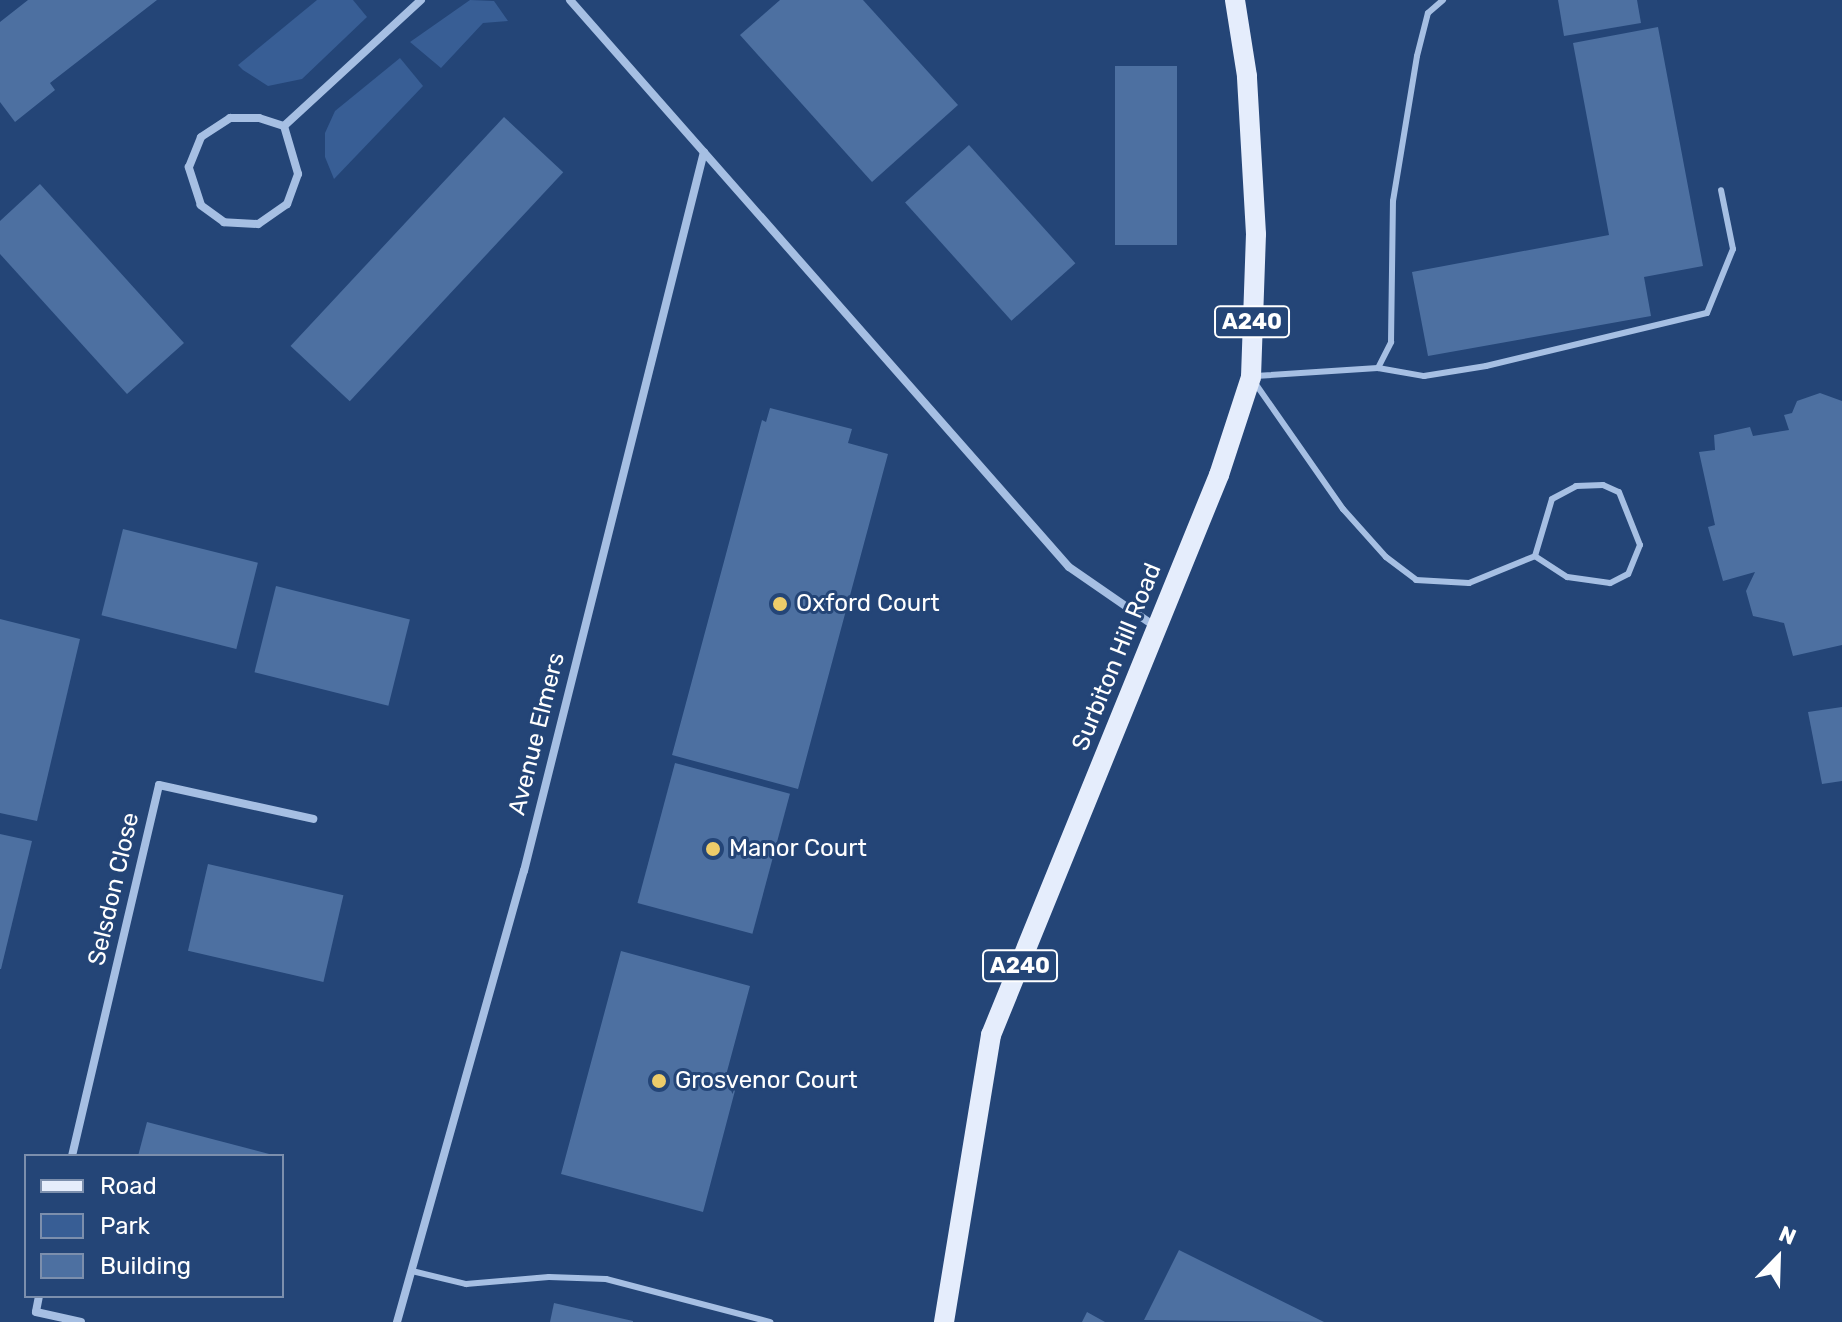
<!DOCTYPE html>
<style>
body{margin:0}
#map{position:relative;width:1842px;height:1322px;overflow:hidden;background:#244577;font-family:Rubik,sans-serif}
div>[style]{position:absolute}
.green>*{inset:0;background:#385e95}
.building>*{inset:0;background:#4d70a1;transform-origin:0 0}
.lane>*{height:6px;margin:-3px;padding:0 3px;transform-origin:3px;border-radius:3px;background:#a6bfe3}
.street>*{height:8px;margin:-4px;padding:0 4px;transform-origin:4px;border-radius:4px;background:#a6bfe3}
.primary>*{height:20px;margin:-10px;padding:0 10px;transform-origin:10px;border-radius:10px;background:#e5edfc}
.dots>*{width:22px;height:22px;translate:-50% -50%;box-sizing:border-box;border:4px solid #244577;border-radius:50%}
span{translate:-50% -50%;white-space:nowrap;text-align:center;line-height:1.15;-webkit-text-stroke:6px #244577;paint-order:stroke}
.shield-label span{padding:2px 6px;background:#244577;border:2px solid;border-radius:6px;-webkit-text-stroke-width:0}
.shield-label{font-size:22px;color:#fff;font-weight:700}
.poi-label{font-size:24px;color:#fff}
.left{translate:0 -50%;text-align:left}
.street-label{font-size:24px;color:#fff}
.legend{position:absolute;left:24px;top:1154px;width:260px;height:144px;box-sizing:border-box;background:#244577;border:2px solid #7c8fad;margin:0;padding:10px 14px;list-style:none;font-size:24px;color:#fff}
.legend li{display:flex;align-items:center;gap:16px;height:40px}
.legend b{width:40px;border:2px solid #7c8fad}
.north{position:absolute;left:1738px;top:1218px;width:80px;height:80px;-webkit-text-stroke:6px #244577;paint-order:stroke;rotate:23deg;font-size:22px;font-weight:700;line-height:32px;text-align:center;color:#fff}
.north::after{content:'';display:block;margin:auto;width:28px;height:36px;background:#fff;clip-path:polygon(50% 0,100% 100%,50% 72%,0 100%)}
</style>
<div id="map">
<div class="green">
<i style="clip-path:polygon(317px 0,353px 0,367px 17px,302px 79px,268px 86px,243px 70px,238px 65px)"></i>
<i style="clip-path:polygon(470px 0,494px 1px,508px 21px,483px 23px,441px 68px,410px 42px)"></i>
<i style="clip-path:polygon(400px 58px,423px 86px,334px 179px,325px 157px,325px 133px,335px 111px)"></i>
</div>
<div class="building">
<i style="clip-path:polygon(28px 0,157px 0,50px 83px,55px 90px,15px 122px,0 102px,0 22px)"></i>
<i style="clip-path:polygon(780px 0,863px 0,958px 105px,872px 182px,740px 35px)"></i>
<i style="clip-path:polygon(1558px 0,1637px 0,1641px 23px,1564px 36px)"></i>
<i style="clip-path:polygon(1658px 27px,1703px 266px,1644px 277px,1651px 316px,1428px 356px,1412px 272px,1609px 235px,1573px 43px)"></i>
<i style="left:1115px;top:66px;width:62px;height:179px"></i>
<i style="left:504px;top:117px;width:81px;height:313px;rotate:43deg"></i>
<i style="left:969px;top:145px;width:159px;height:86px;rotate:48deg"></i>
<i style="clip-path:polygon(40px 184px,184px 343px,127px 394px,0 254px,0 221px)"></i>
<i style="clip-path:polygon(1820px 393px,1842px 401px,1842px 645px,1793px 656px,1784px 623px,1753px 616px,1746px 591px,1755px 572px,1723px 581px,1708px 527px,1715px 525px,1699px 452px,1715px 450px,1714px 435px,1750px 427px,1753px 436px,1789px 430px,1784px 415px,1792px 413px,1797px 401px)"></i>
<i style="clip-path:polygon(770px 408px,852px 429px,848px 443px,888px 454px,798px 789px,672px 755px,762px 420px,766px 422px)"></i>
<i style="left:123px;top:529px;width:139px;height:89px;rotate:14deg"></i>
<i style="left:276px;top:586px;width:138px;height:89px;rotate:14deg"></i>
<i style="clip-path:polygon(0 619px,80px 639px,37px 821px,0 813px)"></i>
<i style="clip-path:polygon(1842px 707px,1842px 781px,1822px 784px,1808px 712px)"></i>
<i style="left:675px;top:763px;width:119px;height:145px;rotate:15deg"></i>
<i style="clip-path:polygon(0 834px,32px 841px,1px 969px,0 969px)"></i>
<i style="left:208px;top:864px;width:139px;height:89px;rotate:13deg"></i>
<i style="clip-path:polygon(621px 951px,750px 986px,725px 1079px,737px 1083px,703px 1212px,561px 1174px)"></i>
<i style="clip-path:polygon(147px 1122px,273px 1155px,273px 1156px,138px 1156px)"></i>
<i style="clip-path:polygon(1179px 1250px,1324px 1322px,1144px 1320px)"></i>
<i style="clip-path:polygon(554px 1303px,633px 1321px,633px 1322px,550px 1322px)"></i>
<i style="clip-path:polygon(1087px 1312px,1105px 1322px,1082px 1322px)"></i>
</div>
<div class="lane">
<i style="left:1378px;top:368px;width:47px;rotate:9.9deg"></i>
<i style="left:1424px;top:376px;width:63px;rotate:-9.2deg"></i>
<i style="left:1486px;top:366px;width:227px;rotate:-13.5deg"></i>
<i style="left:1707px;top:313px;width:69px;rotate:-67.9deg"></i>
<i style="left:1733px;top:249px;width:60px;rotate:-101.5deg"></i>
<i style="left:1255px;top:376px;width:123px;rotate:-3.7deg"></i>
<i style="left:1378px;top:368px;width:29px;rotate:-63deg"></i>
<i style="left:1391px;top:342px;width:141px;rotate:-89.2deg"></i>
<i style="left:1393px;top:201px;width:147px;rotate:-80.6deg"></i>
<i style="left:1417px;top:56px;width:44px;rotate:-75.7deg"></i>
<i style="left:1428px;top:13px;width:20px;rotate:-41deg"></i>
<i style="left:1255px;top:383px;width:154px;rotate:55.1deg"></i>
<i style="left:1343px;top:509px;width:64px;rotate:48.1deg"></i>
<i style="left:1386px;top:557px;width:38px;rotate:37deg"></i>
<i style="left:1416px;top:580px;width:53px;rotate:3.2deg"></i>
<i style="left:1469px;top:583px;width:71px;rotate:-22.2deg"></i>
<i style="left:1535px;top:556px;width:59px;rotate:-73.4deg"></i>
<i style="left:1552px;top:499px;width:27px;rotate:-28deg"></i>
<i style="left:1576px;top:486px;width:27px;rotate:-2deg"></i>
<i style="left:1603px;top:485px;width:17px;rotate:24deg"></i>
<i style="left:1619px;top:492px;width:57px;rotate:68.4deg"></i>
<i style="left:1640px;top:545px;width:31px;rotate:112deg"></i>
<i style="left:1628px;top:574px;width:20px;rotate:153deg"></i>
<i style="left:1610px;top:583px;width:43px;rotate:-172.1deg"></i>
<i style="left:1567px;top:577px;width:38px;rotate:-147deg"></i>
<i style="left:412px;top:1271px;width:56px;rotate:13.5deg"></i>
<i style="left:466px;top:1284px;width:83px;rotate:-4.8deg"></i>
<i style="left:549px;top:1277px;width:57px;rotate:2deg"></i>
<i style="left:606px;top:1279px;width:170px;rotate:14.7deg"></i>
</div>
<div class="street">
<i style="left:570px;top:0;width:755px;rotate:48.65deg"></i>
<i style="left:1069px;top:567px;width:106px;rotate:34.6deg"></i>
<i style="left:230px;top:118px;width:29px"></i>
<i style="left:259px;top:118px;width:26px;rotate:18deg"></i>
<i style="left:284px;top:126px;width:50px;rotate:73.7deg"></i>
<i style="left:298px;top:174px;width:32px;rotate:110deg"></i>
<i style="left:287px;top:204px;width:35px;rotate:145deg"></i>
<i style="left:258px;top:224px;width:34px;rotate:-177deg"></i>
<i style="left:224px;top:222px;width:29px;rotate:-144deg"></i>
<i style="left:201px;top:205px;width:40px;rotate:-108deg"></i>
<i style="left:189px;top:167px;width:32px;rotate:-68deg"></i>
<i style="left:201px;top:137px;width:35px;rotate:-33deg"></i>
<i style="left:284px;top:126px;width:186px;rotate:-42.6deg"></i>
<i style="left:72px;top:1156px;width:381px;rotate:-76.8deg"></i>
<i style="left:159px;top:785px;width:158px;rotate:12.4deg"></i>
<i style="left:39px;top:1296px;width:16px;rotate:101deg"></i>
<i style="left:36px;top:1312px;width:46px;rotate:12.5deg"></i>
<i style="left:397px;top:1322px;width:469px;rotate:-74.3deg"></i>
<i style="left:524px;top:871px;width:741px;rotate:-75.95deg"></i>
</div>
<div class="primary">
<i style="left:944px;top:1322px;width:291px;rotate:-80.7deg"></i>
<i style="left:991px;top:1035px;width:605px;rotate:-67.85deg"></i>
<i style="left:1219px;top:475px;width:103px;rotate:-71.9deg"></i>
<i style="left:1251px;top:377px;width:143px;rotate:-88deg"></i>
<i style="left:1256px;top:234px;width:158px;rotate:-93.3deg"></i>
<i style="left:1247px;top:76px;width:77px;rotate:-99deg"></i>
</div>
<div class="dots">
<i style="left:780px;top:604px;background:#edcc6a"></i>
<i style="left:713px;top:849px;background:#edcc6a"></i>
<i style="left:659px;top:1081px;background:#edcc6a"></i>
</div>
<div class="shield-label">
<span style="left:1252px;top:322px">A240</span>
<span style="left:1020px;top:966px">A240</span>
</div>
<div class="poi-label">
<span class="left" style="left:796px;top:604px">Oxford Court</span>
<span class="left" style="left:729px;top:849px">Manor Court</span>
<span class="left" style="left:675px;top:1081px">Grosvenor Court</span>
</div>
<div class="street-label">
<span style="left:1117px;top:657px;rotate:-68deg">Surbiton Hill Road</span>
<span style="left:537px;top:734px;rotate:-76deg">Avenue Elmers</span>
<span style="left:114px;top:889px;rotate:-77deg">Selsdon Close</span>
</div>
<ul class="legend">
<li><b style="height:10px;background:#e5edfc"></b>Road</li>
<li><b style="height:22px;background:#385e95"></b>Park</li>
<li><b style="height:22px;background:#4d70a1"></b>Building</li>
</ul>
<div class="north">N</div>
</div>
